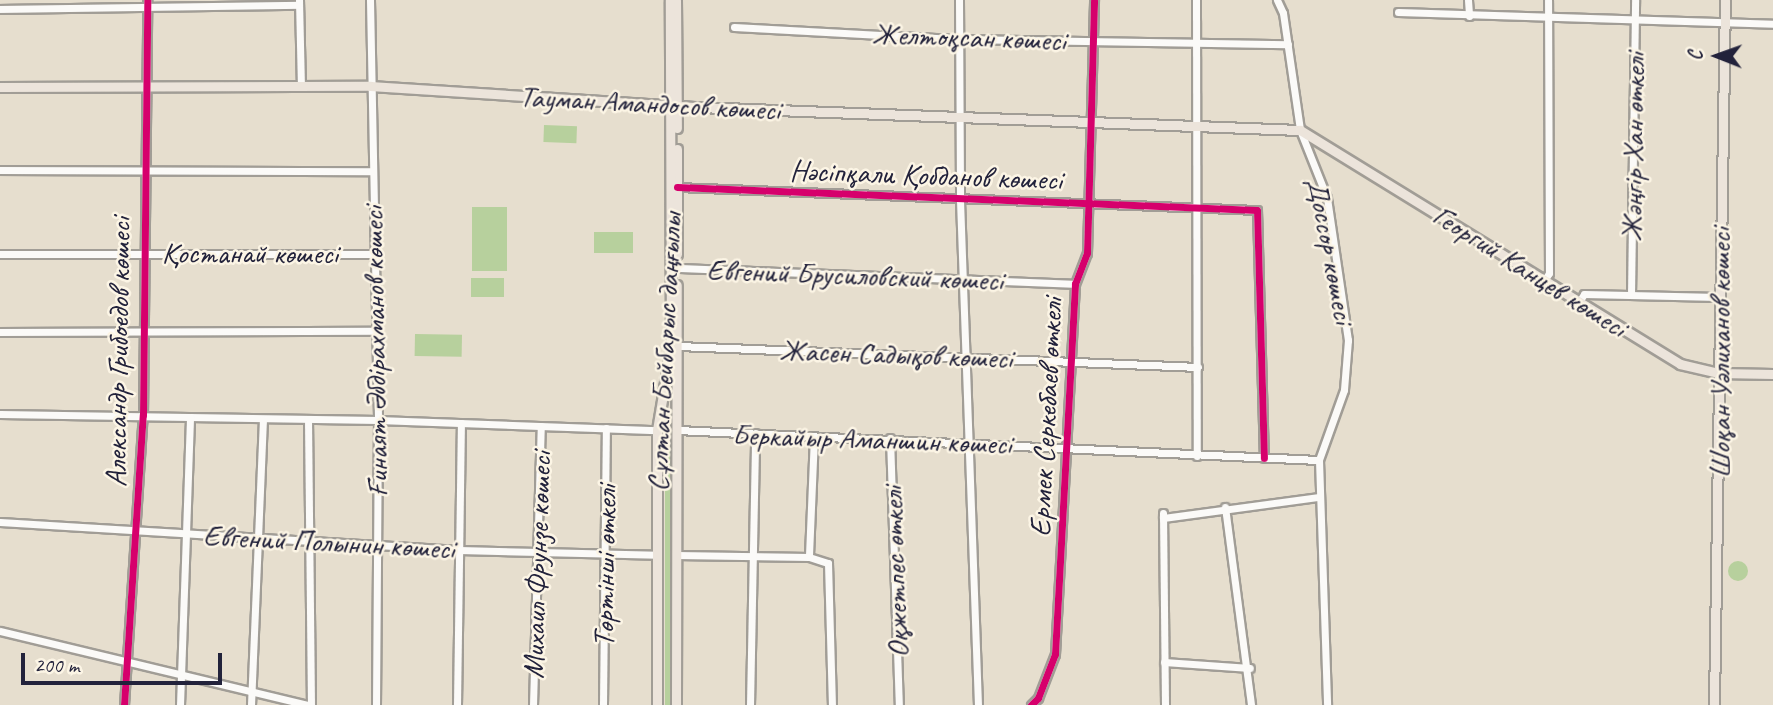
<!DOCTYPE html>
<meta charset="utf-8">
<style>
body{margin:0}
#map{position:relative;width:1773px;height:705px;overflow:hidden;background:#e6dece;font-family:Caveat,sans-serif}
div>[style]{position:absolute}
.green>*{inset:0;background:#b7d09d;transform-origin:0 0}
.round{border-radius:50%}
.roads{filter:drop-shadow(2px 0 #a19d96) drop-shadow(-2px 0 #a19d96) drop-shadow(0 2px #a19d96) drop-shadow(0 -2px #a19d96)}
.minor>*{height:7px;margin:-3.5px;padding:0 3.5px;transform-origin:3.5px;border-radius:3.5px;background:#fbfaf8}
.major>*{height:9px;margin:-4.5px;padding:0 4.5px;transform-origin:4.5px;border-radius:4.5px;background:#ece4db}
.cycleway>*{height:7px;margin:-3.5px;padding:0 3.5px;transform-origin:3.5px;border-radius:3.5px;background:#d6006c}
span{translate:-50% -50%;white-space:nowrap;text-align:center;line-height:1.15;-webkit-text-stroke:5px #fcf5e5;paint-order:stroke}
.street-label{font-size:30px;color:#22223b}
.north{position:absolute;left:1682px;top:21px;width:70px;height:70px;-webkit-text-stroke:5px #fcf5e5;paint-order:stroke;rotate:271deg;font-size:19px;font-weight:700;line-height:28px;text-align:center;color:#22223b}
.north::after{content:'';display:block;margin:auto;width:24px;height:32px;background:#22223b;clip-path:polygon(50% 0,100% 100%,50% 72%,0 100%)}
.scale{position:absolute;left:21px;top:653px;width:201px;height:32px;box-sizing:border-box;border:4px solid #22223b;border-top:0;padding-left:9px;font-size:21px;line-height:24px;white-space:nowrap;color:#22223b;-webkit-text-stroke:5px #fcf5e5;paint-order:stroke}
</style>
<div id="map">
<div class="green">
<i style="left:544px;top:125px;width:33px;height:17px;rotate:2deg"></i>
<i style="left:472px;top:207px;width:35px;height:64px"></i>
<i style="left:594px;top:232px;width:39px;height:21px"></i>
<i style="left:471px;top:278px;width:33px;height:19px"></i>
<i style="left:415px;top:334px;width:47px;height:22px;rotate:1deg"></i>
<i style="left:665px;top:447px;width:7px;height:258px"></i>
<i class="round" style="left:1728px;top:561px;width:20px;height:20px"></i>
</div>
<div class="roads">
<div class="minor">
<i style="left:299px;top:0;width:85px;rotate:88.7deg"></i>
<i style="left:370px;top:0;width:420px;rotate:88.9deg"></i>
<i style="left:378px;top:420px;width:285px;rotate:90.4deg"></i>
<i style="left:959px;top:0;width:200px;rotate:89.7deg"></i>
<i style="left:960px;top:200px;width:505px;rotate:87.96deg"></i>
<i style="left:1196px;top:0;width:456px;rotate:89.9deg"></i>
<i style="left:1277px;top:0;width:14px;rotate:65deg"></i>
<i style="left:1283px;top:13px;width:118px;rotate:81.7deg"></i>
<i style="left:1300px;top:130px;width:73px;rotate:68.3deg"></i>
<i style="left:1327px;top:198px;width:144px;rotate:81.6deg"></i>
<i style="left:1348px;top:340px;width:50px;rotate:94.6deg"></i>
<i style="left:1344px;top:390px;width:74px;rotate:109.7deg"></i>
<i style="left:1319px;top:460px;width:245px;rotate:88.1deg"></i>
<i style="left:1468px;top:0;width:16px;rotate:86deg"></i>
<i style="left:0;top:9px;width:299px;rotate:-0.8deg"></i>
<i style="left:1398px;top:12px;width:375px;rotate:1.8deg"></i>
<i style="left:734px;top:27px;width:225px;rotate:3.1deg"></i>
<i style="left:959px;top:39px;width:329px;rotate:0.9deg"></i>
<i style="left:0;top:170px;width:372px;rotate:0.2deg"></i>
<i style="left:677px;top:187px;width:580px;rotate:2.27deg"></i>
<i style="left:1257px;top:210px;width:248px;rotate:88.4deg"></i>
<i style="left:0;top:254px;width:375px"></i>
<i style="left:677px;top:268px;width:398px;rotate:2.3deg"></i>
<i style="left:1544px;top:281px;width:9px;rotate:-58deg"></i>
<i style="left:1549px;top:273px;width:273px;rotate:-90.2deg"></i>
<i style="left:1631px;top:295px;width:295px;rotate:-89.2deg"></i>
<i style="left:1579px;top:302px;width:9px;rotate:-58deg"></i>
<i style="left:1584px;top:294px;width:135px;rotate:1.3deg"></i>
<i style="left:0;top:332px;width:376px;rotate:-0.2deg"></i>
<i style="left:678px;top:346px;width:520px;rotate:2.31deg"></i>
<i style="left:0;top:414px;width:378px;rotate:0.9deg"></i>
<i style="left:378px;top:420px;width:279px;rotate:2.1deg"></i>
<i style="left:308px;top:419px;width:286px;rotate:89.4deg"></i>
<i style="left:677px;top:430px;width:643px;rotate:2.68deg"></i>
<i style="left:814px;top:436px;width:121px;rotate:92.4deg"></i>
<i style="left:809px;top:557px;width:20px;rotate:18deg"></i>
<i style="left:828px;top:563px;width:142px;rotate:88.4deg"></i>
<i style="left:890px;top:438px;width:267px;rotate:88.1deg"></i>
<i style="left:1225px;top:507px;width:200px;rotate:82.5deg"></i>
<i style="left:1163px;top:513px;width:192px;rotate:89.4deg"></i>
<i style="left:1163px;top:518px;width:156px;rotate:-7.7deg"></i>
<i style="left:0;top:522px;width:460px;rotate:3.5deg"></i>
<i style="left:459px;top:550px;width:198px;rotate:1.4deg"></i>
<i style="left:676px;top:555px;width:133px;rotate:0.9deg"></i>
<i style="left:0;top:631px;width:317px;rotate:13.5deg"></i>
<i style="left:1164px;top:662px;width:86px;rotate:4deg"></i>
<i style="left:124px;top:705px;width:291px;rotate:-86.3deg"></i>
<i style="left:143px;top:415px;width:415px;rotate:-89.4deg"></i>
<i style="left:180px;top:705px;width:288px;rotate:-88deg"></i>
<i style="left:251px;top:705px;width:286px;rotate:-87.6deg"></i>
<i style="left:457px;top:705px;width:282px;rotate:-89.2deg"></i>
<i style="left:533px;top:705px;width:279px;rotate:-88.4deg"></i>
<i style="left:603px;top:705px;width:277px;rotate:-89.4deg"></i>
<i style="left:750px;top:705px;width:272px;rotate:-88.9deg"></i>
<i style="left:1031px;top:705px;width:10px;rotate:-45deg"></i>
<i style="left:1038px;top:698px;width:47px;rotate:-68.9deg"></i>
<i style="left:1055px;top:654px;width:371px;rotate:-86.9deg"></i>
<i style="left:1075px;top:284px;width:33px;rotate:-69deg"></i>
<i style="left:1087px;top:253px;width:253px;rotate:-88.4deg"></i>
</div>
<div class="major">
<i style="left:676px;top:0;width:128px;rotate:89.6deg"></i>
<i style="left:0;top:87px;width:370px;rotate:-0.2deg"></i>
<i style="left:370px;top:86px;width:329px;rotate:3.7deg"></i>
<i style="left:698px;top:107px;width:602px;rotate:2.19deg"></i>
<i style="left:1300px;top:130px;width:446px;rotate:31.6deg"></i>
<i style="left:1680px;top:364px;width:39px;rotate:13deg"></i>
<i style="left:1718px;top:373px;width:55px;rotate:1deg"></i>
<i style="left:677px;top:149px;width:105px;rotate:90deg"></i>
<i style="left:657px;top:705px;width:275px;rotate:-90deg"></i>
<i style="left:657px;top:430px;width:85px;rotate:-80.5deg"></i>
<i style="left:671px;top:346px;width:346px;rotate:-90.2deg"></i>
<i style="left:676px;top:705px;width:420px;rotate:-89.9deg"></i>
<i style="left:1714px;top:705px;width:705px;rotate:-89.11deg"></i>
</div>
</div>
<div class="cycleway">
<i style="left:677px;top:187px;width:580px;rotate:2.27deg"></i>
<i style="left:1257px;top:210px;width:248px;rotate:88.4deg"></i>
<i style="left:124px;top:705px;width:291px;rotate:-86.3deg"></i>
<i style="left:143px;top:415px;width:415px;rotate:-89.4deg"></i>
<i style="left:1031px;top:705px;width:10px;rotate:-45deg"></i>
<i style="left:1038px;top:698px;width:47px;rotate:-68.9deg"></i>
<i style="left:1055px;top:654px;width:371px;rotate:-86.9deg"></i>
<i style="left:1075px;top:284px;width:33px;rotate:-69deg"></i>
<i style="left:1087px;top:253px;width:253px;rotate:-88.4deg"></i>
</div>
<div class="street-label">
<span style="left:969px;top:37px;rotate:2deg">Желтоқсан көшесі</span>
<span style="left:650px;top:103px;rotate:3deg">Тауман Амандосов көшесі</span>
<span style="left:1633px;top:147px;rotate:-89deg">Жәңгір Хан өткелі</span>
<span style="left:926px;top:175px;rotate:2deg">Нәсіпқали Қобданов көшесі</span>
<span style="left:1331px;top:251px;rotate:79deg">Доссор көшесі</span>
<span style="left:250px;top:253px">Қостанай көшесі</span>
<span style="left:1530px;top:271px;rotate:32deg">Георгий Канцев көшесі</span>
<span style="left:855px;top:275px;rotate:2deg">Евгений Брусиловский көшесі</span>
<span style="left:118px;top:352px;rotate:-89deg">Александр Грибоедов көшесі</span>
<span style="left:375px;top:352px;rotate:-91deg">Ғинаят Әбдірахманов көшесі</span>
<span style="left:664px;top:352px;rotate:-87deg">Сұлтан Бейбарыс даңғылы</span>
<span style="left:1720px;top:353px;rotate:-90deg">Шоқан Уәлиханов көшесі</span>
<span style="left:896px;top:354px;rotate:2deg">Жасен Садықов көшесі</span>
<span style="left:1046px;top:417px;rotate:-87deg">Ермек Серкебаев өткелі</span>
<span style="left:872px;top:439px;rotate:2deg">Беркайыр Аманшин көшесі</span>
<span style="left:329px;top:542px;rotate:3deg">Евгений Полынин көшесі</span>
<span style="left:537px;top:565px;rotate:-88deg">Михаил Фрунзе көшесі</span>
<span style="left:605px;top:566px;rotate:-89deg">Төртінші өткелі</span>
<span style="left:895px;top:572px;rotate:-92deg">Оқжетпес өткелі</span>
</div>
<div class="north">С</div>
<div class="scale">200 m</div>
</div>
